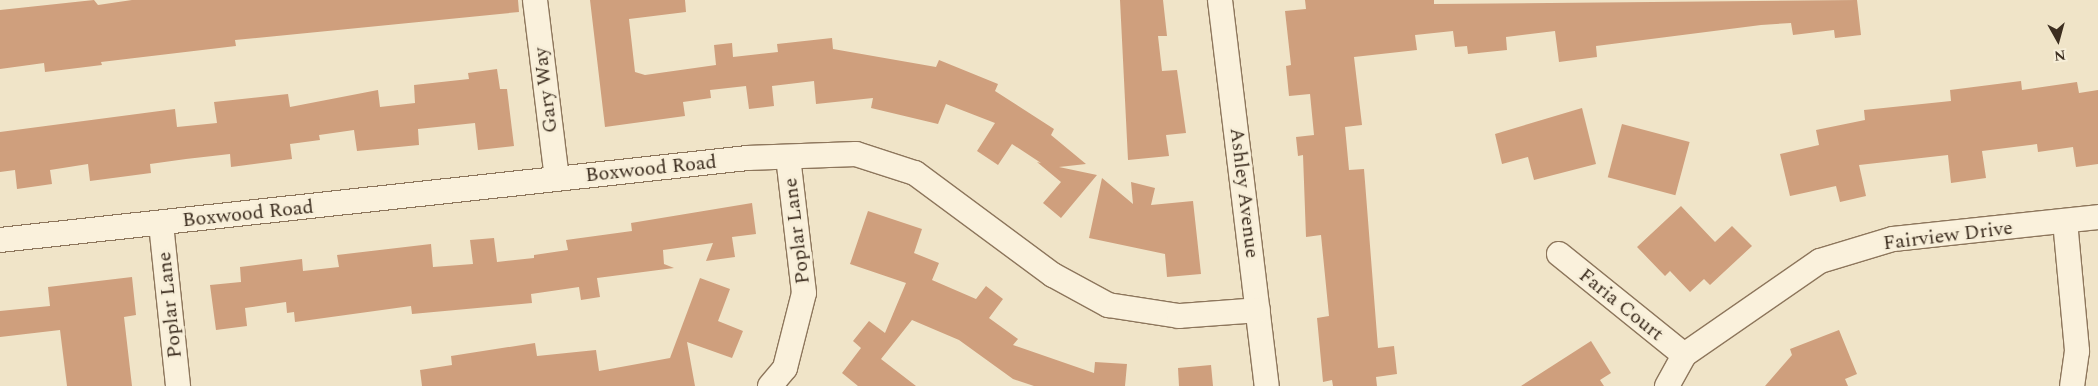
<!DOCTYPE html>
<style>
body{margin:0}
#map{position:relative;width:2098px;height:386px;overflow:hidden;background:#f0e4c8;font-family:Spectral,serif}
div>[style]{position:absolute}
.building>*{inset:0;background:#cf9f7d;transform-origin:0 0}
.roads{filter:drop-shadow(1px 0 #8d765c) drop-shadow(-1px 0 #8d765c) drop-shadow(0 1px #8d765c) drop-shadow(0 -1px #8d765c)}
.minor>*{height:24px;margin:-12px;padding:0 12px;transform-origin:12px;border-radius:12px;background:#faf1dc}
span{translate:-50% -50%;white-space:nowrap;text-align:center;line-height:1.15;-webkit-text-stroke:5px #f7eed8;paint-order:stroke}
.street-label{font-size:20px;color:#3d2e20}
.north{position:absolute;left:2033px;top:15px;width:50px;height:50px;-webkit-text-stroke:4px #f7eed8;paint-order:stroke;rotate:173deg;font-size:14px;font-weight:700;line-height:20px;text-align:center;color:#3d2e20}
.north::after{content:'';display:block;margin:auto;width:18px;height:22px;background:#3d2e20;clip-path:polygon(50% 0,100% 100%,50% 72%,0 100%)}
</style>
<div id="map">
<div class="building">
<i style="clip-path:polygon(94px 0,98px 5px,132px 0,518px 0,519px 12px,235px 40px,236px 46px,101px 62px,102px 65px,45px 72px,44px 63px,0 69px,0 10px)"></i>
<i style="clip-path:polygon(590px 0,685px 0,686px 12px,629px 19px,635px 72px,645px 75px,716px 65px,714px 45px,732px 43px,733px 57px,778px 52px,777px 44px,832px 38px,833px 49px,936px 67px,939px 60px,998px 84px,995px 91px,1054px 129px,1051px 135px,1086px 164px,1059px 167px,1097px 175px,1061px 218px,1043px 203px,1061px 182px,1037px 162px,1041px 163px,1012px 144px,998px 165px,977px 151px,995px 123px,946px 104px,938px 124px,871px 108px,873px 98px,816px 104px,814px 81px,772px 86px,774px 106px,749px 109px,746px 86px,710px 90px,711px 98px,683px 102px,685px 116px,605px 127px)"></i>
<i style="clip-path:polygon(1120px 0,1163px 0,1167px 36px,1158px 36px,1162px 71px,1177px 70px,1186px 133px,1166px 135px,1169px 156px,1128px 160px)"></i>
<i style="clip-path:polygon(1305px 0,1434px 0,1434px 4px,1857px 0,1861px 35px,1835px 38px,1834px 30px,1793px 35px,1791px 23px,1761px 25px,1596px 46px,1597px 57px,1559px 62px,1555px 31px,1506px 37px,1507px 50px,1468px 54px,1467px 46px,1455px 47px,1453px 31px,1415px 35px,1417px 50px,1354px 57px,1362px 125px,1345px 127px,1349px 170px,1364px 169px,1378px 348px,1394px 346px,1397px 374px,1376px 377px,1377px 386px,1333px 386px,1332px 380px,1323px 382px,1317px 318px,1329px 316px,1321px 235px,1306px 237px,1303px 155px,1298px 156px,1296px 137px,1314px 135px,1310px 94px,1289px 96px,1286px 66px,1291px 65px,1285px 11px,1306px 9px)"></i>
<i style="clip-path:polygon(497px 69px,500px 89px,507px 89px,514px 146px,478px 150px,475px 123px,418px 129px,419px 145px,357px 151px,354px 130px,319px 135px,320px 140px,290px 144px,292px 159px,231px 167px,230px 154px,186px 159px,150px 164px,151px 173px,90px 181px,88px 164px,50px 170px,52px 184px,17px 189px,15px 170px,0 172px,0 132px,175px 109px,177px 127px,217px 123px,214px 102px,288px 94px,290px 107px,378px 90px,380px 107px,415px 103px,414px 85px,469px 79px,468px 73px)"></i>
<i style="clip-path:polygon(2021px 81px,2022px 90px,2077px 82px,2079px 93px,2098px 90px,2098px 164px,2076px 167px,2073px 147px,2038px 152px,2037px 144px,1982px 151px,1986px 178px,1951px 183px,1948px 155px,1859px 165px,1866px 196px,1840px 202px,1836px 186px,1790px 196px,1780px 154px,1819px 145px,1816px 130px,1865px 120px,1864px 110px,1951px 101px,1950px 90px)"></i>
<i style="clip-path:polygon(1582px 108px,1596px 164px,1534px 180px,1528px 157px,1502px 164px,1495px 134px)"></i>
<i style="left:1622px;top:124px;width:70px;height:55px;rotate:15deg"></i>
<i style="clip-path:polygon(1102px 178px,1133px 204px,1131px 182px,1155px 188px,1151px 205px,1193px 201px,1201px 274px,1167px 277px,1165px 254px,1089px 238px)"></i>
<i style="clip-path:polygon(752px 203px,756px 234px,732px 237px,735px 257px,706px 261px,713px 243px,663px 250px,664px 264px,674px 268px,597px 278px,600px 297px,581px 300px,579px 287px,531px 294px,532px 303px,412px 314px,411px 306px,295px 322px,294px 312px,287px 313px,286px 302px,245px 308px,247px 326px,216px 330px,210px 285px,241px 282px,240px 267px,302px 259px,303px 271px,339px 267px,337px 255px,431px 244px,433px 267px,473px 264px,470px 240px,494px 238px,497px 262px,534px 258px,534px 255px,568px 250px,566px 240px,632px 231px,631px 223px)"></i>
<i style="clip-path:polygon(1681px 206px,1715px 242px,1732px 226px,1752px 246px,1710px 285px,1704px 279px,1690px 292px,1670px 271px,1665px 276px,1637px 247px)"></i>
<i style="clip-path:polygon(868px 211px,922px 229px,914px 253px,939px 263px,932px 280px,976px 299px,986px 286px,1003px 299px,989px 318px,1018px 339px,1013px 345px,1094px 373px,1095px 362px,1127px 364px,1125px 386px,1034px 386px,1013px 379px,959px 340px,912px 320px,881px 359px,916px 386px,858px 386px,842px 373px,861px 348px,853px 341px,869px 321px,885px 333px,906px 283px,850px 264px)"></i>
<i style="clip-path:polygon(132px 277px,136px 315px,124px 317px,132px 386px,67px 386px,60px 330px,0 337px,0 311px,50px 306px,48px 287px)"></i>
<i style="clip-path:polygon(700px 278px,730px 289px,718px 321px,743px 331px,732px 358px,687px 342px,695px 386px,422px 386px,420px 370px,452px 365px,451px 356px,535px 343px,537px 356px,596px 350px,599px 371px,670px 358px)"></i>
<i style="clip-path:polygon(1839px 330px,1857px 374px,1845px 379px,1848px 386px,1765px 386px,1792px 355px,1790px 349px)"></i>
<i style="clip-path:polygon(1591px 341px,1611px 373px,1600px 380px,1604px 386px,1521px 386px)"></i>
<i style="clip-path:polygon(1211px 365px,1213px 386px,1179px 386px,1178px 368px)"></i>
</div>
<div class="roads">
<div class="minor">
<i style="left:535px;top:0;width:180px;rotate:83deg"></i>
<i style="left:1220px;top:0;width:389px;rotate:83.1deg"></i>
<i style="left:2065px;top:221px;width:131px;rotate:84.7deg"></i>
<i style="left:2077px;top:351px;width:35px;rotate:98deg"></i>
<i style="left:161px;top:224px;width:163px;rotate:84deg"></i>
<i style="left:0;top:240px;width:751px;rotate:-6.26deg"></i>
<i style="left:747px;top:158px;width:109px;rotate:-2.1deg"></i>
<i style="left:856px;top:154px;width:62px;rotate:17.9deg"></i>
<i style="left:915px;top:173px;width:172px;rotate:36.5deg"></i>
<i style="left:1053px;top:275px;width:63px;rotate:28.6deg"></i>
<i style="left:1108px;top:305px;width:72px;rotate:8.8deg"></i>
<i style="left:1179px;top:316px;width:79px;rotate:-4.3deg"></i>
<i style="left:1559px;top:254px;width:161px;rotate:38.9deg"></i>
<i style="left:770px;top:386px;width:23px;rotate:-50deg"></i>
<i style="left:785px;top:368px;width:77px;rotate:-75.8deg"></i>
<i style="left:804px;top:293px;width:137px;rotate:-96.7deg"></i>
<i style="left:1667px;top:386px;width:35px;rotate:-61deg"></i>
<i style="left:1684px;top:355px;width:165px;rotate:-34.7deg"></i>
<i style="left:1820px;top:261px;width:76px;rotate:-16.8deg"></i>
<i style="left:1893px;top:239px;width:206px;rotate:-6.1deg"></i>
</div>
</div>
<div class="street-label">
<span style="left:546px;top:90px;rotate:-97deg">Gary Way</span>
<span style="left:651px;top:169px;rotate:-6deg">Boxwood Road</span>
<span style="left:1244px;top:193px;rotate:83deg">Ashley Avenue</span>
<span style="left:248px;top:214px;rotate:-6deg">Boxwood Road</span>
<span style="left:797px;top:231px;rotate:-97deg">Poplar Lane</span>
<span style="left:1948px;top:236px;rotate:-7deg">Fairview Drive</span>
<span style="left:170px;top:305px;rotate:-96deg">Poplar Lane</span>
<span style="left:1621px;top:305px;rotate:39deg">Faria Court</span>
</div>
<div class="north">N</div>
</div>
